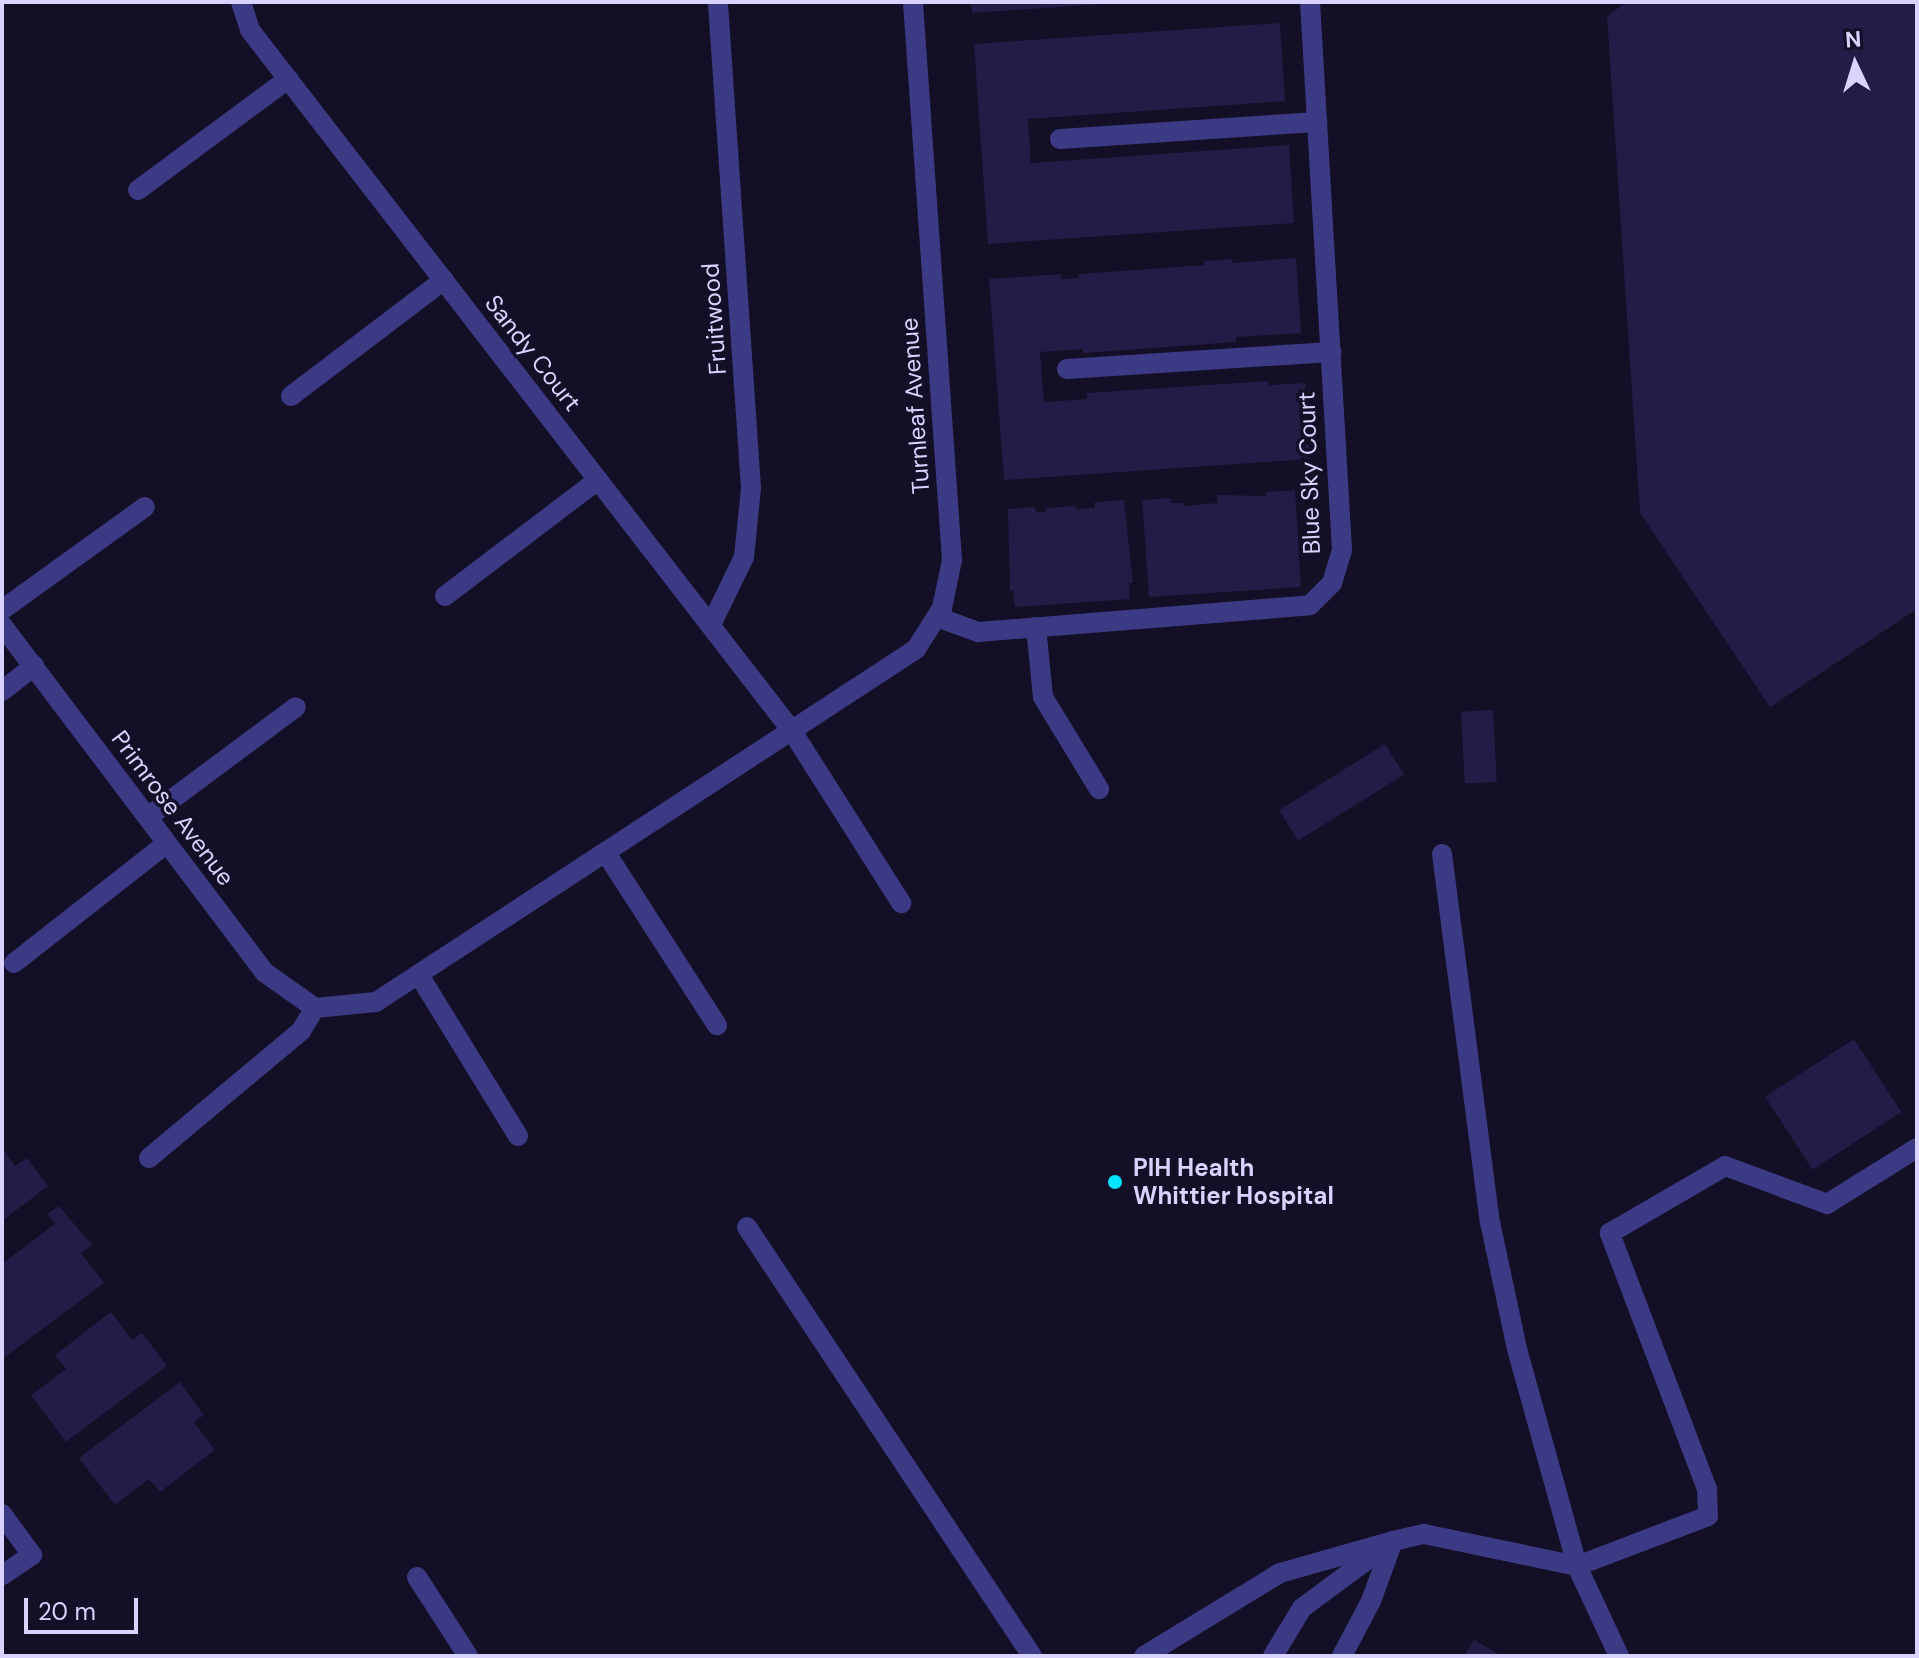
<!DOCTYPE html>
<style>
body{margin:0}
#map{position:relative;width:1919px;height:1658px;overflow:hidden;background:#130f26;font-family:"DM Sans",sans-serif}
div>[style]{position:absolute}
.building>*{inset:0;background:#241b47;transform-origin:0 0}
.service>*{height:20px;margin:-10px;padding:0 10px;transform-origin:10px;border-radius:10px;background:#3d3a85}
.minor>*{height:20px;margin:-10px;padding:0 10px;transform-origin:10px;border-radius:10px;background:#3d3a85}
.dots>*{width:22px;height:22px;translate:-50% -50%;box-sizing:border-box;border:4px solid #130f26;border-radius:50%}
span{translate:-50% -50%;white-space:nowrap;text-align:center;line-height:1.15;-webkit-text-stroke:7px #130f26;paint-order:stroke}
.street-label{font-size:24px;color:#d9d4ff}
.poi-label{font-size:24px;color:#d9d4ff;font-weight:700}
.left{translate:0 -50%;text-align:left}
.frame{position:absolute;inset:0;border:4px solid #d9d4ff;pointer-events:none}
.north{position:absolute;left:1815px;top:24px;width:80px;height:80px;-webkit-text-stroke:6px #130f26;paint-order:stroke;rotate:356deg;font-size:22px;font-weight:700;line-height:32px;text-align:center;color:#d9d4ff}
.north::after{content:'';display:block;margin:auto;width:28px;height:36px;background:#d9d4ff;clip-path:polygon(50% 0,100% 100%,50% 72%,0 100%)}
.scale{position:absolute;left:24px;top:1598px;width:114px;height:36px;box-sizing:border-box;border:4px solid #d9d4ff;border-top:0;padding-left:10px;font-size:24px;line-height:28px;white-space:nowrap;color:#d9d4ff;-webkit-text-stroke:6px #130f26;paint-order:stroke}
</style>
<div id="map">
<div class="building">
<i style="clip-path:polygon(971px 2px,1103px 2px,1103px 4px,972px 13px)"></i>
<i style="clip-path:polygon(1627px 2px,1917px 2px,1917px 609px,1770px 707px,1640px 513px,1607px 16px)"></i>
<i style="clip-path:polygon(1280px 23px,1285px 101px,1028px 119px,1031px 163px,1289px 145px,1294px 223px,988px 244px,974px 44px)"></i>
<i style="clip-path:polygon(1296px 258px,1301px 333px,1236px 337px,1236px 342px,1083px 353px,1083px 349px,1040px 352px,1044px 402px,1087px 399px,1087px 393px,1268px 381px,1269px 385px,1305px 383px,1310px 459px,1004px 480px,989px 279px,1061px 274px,1061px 279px,1079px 278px,1079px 274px,1205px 265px,1204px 261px,1232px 259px,1232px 263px)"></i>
<i style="clip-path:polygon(1295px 490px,1301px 587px,1149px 597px,1142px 500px,1171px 498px,1171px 503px,1183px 503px,1184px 506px,1218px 503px,1217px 495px,1266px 496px,1266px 492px)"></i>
<i style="clip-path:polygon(1124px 500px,1133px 583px,1129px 583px,1130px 599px,1015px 607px,1013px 590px,1010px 591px,1008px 509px,1035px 507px,1036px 512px,1046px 512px,1046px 508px,1076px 506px,1076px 509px,1095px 508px,1095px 502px)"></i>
<i style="left:1493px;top:710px;width:72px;height:32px;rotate:87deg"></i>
<i style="left:1385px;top:744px;width:36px;height:125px;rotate:58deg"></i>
<i style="left:1854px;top:1039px;width:87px;height:106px;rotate:57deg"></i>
<i style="clip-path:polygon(2px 1148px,15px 1166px,27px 1158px,48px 1186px,2px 1221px)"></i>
<i style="clip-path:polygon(59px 1206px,92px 1245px,81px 1253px,104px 1283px,2px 1359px,2px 1264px,55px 1224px,47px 1214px)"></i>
<i style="clip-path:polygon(111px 1312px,132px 1340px,142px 1333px,167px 1366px,66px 1442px,31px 1395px,66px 1369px,55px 1355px)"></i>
<i style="clip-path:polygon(180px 1382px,204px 1415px,194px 1422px,215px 1450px,160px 1492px,149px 1479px,115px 1505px,79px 1458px)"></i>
<i style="clip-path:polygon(1474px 1640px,1502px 1656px,1464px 1656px)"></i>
</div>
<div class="service">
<i style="left:1060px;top:139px;width:258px;rotate:-3.8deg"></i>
<i style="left:138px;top:190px;width:187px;rotate:-36.5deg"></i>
<i style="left:1067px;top:369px;width:265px;rotate:-3.7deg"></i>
<i style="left:291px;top:396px;width:192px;rotate:-37.2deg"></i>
<i style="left:445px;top:596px;width:192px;rotate:-37.2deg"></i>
<i style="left:2px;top:610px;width:176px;rotate:-35.8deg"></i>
<i style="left:711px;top:625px;width:76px;rotate:-64.1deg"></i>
<i style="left:744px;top:557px;width:69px;rotate:-84.2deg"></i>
<i style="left:751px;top:488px;width:487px;rotate:-93.9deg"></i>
<i style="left:1036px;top:627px;width:70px;rotate:84.3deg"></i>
<i style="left:1043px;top:697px;width:108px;rotate:58.7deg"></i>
<i style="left:2px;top:691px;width:41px;rotate:-38deg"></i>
<i style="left:792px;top:731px;width:204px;rotate:57.6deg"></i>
<i style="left:148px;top:817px;width:184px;rotate:-36.6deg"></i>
<i style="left:606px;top:853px;width:205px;rotate:57.2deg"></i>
<i style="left:1442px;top:854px;width:371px;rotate:82.6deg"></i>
<i style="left:1490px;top:1222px;width:130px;rotate:78deg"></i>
<i style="left:1517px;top:1349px;width:225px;rotate:74.5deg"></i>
<i style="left:1577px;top:1566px;width:99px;rotate:65deg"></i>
<i style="left:14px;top:963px;width:194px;rotate:-38.1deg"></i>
<i style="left:419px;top:975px;width:189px;rotate:58.4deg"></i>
<i style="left:149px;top:1158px;width:198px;rotate:-39.9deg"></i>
<i style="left:301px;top:1031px;width:27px;rotate:-59deg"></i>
<i style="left:747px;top:1227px;width:515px;rotate:56.4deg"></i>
<i style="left:417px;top:1577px;width:94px;rotate:57.2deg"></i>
<i style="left:1144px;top:1656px;width:159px;rotate:-31.4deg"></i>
<i style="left:1280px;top:1573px;width:117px;rotate:-15.8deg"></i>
<i style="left:1393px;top:1541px;width:32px;rotate:-13deg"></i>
<i style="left:1424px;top:1534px;width:156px;rotate:11.8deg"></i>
<i style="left:1577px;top:1566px;width:140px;rotate:-20.9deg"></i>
<i style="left:1708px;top:1516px;width:27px;rotate:-92deg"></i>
<i style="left:1707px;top:1489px;width:274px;rotate:-110.8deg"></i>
<i style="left:1610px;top:1233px;width:133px;rotate:-30.2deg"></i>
<i style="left:1725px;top:1166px;width:109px;rotate:20.4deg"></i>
<i style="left:1827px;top:1204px;width:106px;rotate:-31.9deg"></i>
<i style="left:1273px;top:1656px;width:56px;rotate:-58.9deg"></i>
<i style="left:1302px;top:1608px;width:101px;rotate:-36.5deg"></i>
<i style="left:1342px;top:1656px;width:62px;rotate:-62.2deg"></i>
<i style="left:1371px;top:1601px;width:64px;rotate:-69.9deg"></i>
</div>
<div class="minor">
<i style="left:241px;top:2px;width:29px;rotate:72deg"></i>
<i style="left:250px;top:30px;width:886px;rotate:52.29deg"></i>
<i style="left:937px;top:617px;width:44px;rotate:20.1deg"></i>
<i style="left:978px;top:632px;width:333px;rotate:-4.6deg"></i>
<i style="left:1310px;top:605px;width:31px;rotate:-45deg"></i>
<i style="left:1332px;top:583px;width:34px;rotate:-73deg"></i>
<i style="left:1342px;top:550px;width:549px;rotate:-93.34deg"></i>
<i style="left:2px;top:625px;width:435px;rotate:52.9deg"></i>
<i style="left:264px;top:972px;width:62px;rotate:35.2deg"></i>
<i style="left:315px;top:1008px;width:61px;rotate:-5.6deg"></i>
<i style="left:376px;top:1002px;width:645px;rotate:-33.17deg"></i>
<i style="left:916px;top:649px;width:49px;rotate:-57.6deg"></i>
<i style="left:942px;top:608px;width:49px;rotate:-78.2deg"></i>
<i style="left:952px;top:560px;width:559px;rotate:-94deg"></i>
<i style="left:2px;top:1514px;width:51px;rotate:53.8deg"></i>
<i style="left:32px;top:1555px;width:36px;rotate:146deg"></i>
</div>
<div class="dots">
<i style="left:1115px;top:1182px;background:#00e5ff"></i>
</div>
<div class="street-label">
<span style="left:714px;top:319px;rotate:-94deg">Fruitwood</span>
<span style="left:533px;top:353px;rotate:52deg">Sandy Court</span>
<span style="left:915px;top:406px;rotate:-94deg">Turnleaf Avenue</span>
<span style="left:1309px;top:473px;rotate:-92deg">Blue Sky Court</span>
<span style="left:173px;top:808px;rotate:53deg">Primrose Avenue</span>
</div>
<div class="poi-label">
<span class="left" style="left:1133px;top:1182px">PIH Health<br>Whittier Hospital</span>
</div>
<div class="frame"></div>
<div class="north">N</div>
<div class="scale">20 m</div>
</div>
